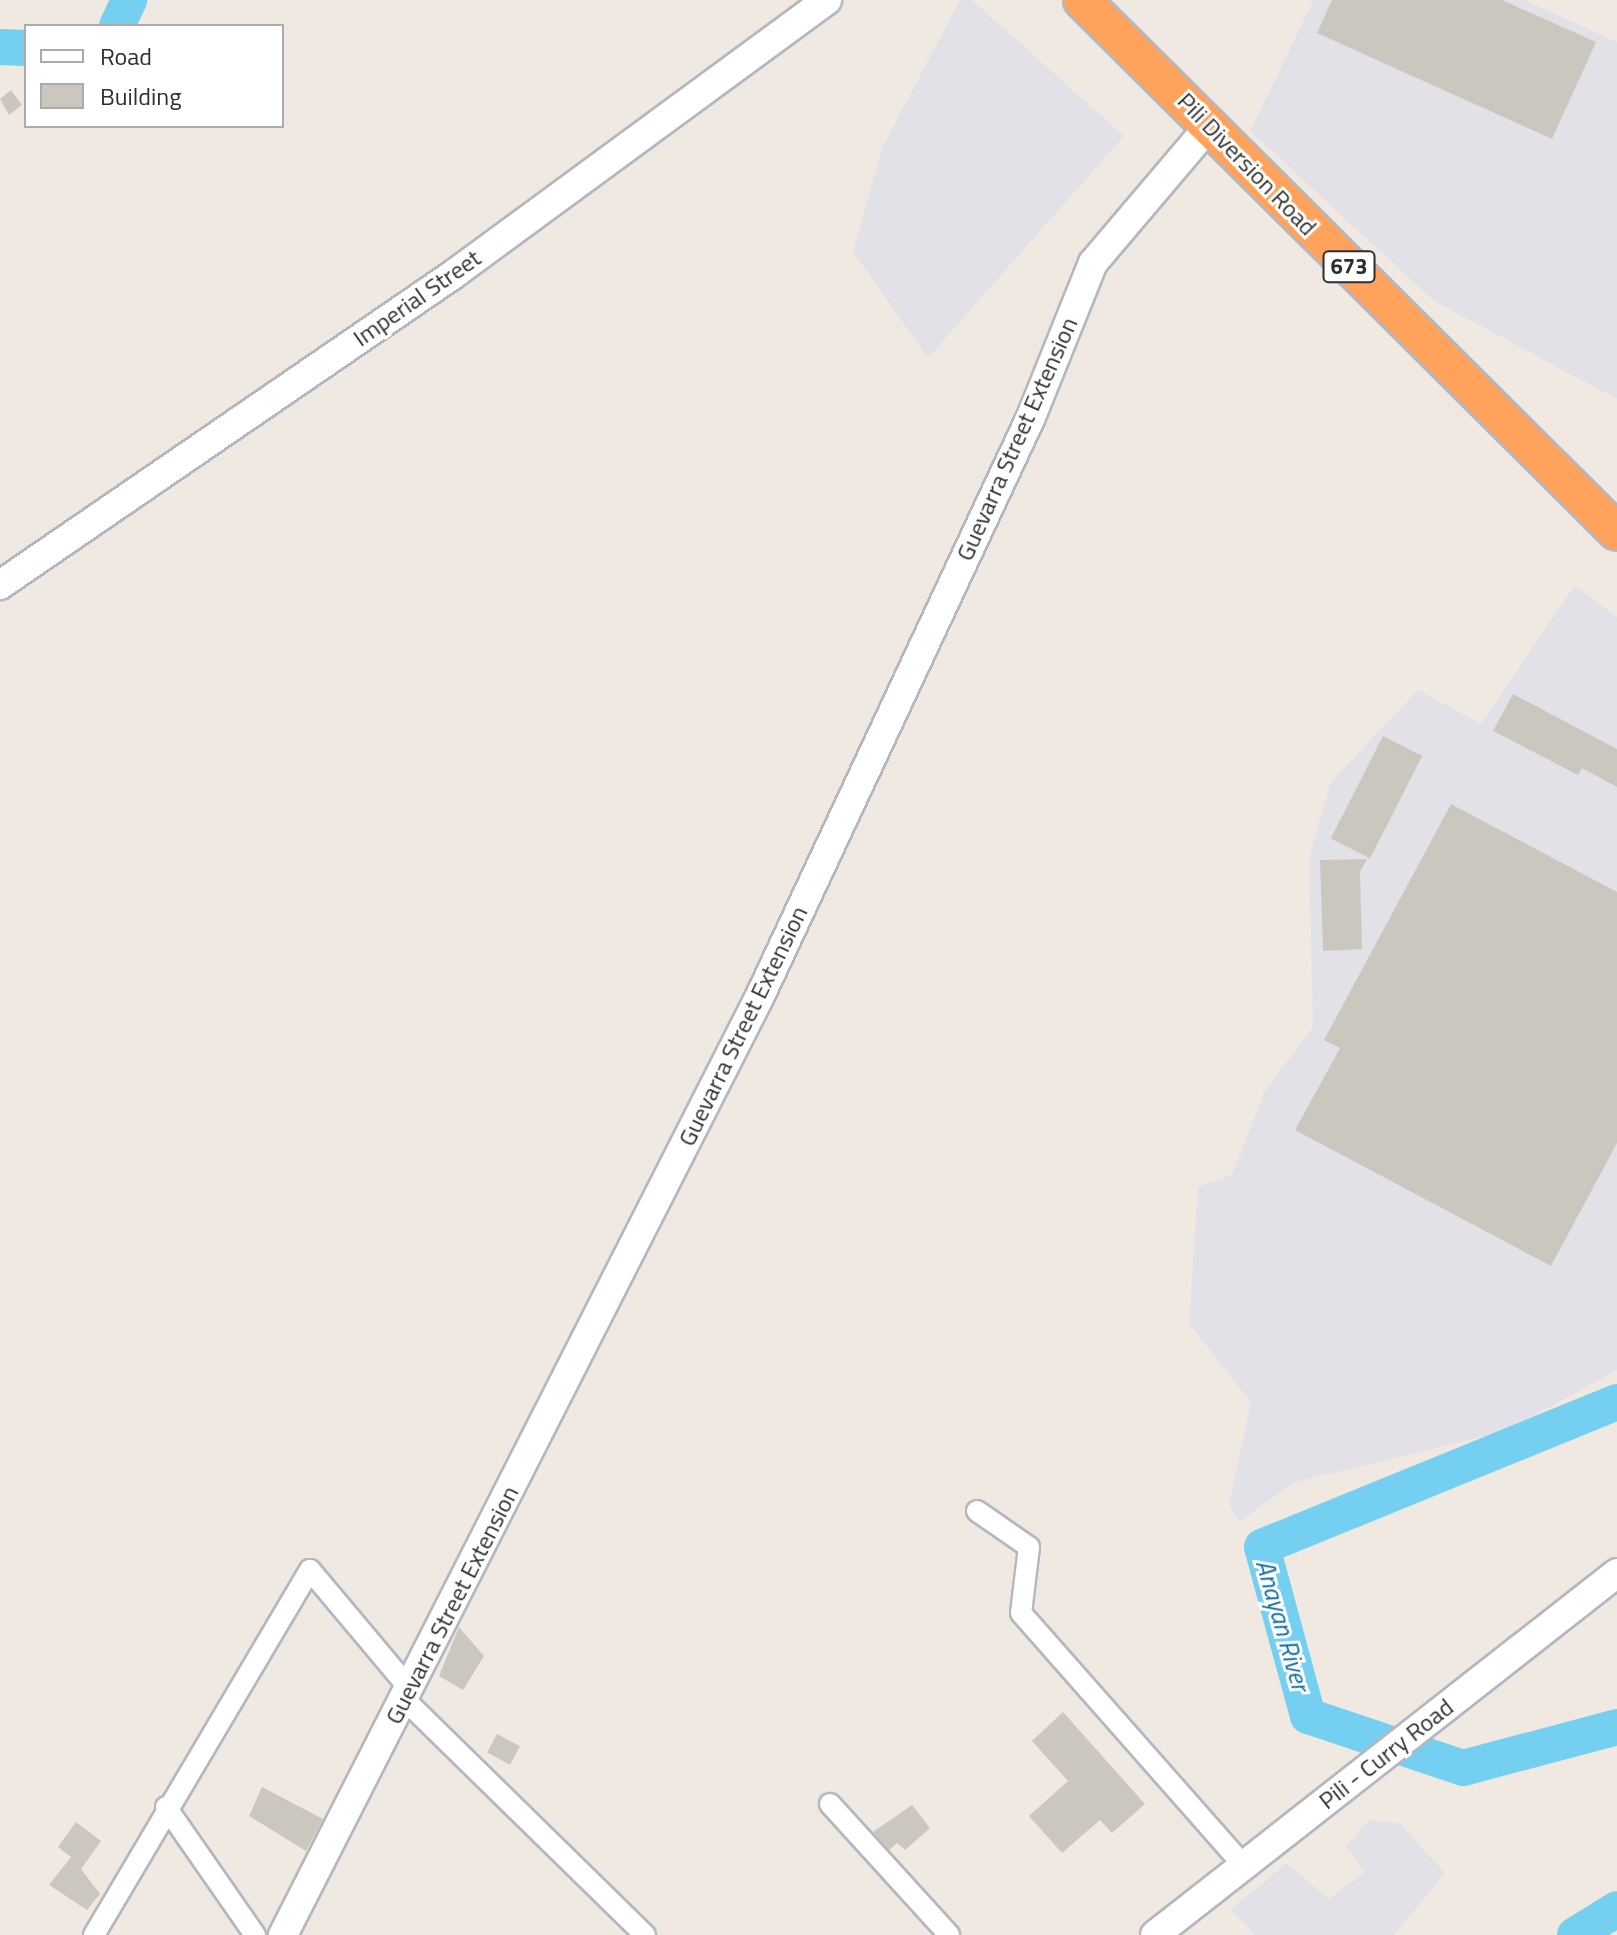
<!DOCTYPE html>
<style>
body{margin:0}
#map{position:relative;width:1617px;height:1935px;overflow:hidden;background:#efe9e1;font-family:"Titillium Web",sans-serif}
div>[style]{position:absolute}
.industrial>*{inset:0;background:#e3e1e8}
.river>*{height:36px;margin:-18px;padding:0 18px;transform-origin:18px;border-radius:18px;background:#75cff0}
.building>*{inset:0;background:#cbc7bf;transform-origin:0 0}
.roads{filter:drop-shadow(2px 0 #b4b7c1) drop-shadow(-2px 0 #b4b7c1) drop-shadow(0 2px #b4b7c1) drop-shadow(0 -2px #b4b7c1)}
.street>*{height:20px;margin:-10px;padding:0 10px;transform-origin:10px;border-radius:10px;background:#fff}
.secondary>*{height:28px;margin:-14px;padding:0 14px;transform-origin:14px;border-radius:14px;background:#fff}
.highway>*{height:36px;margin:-18px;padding:0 18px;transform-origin:18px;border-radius:18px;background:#ffa35c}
span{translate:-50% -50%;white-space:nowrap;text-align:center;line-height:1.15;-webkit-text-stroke:6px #fff;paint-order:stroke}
.shield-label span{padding:2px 6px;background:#fff;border:2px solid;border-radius:6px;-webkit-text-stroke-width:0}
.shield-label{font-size:22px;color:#2e2e2e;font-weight:700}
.street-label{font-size:24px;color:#2e2e2e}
.water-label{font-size:26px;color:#0d6fa3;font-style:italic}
.legend{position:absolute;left:24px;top:24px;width:260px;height:104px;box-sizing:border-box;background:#fff;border:2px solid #ababab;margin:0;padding:10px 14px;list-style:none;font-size:24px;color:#2e2e2e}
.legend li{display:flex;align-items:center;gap:16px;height:40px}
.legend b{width:40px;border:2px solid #ababab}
</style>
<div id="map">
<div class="industrial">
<i style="clip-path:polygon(960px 0,972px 0,1124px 136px,928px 358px,853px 252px,882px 148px)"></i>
<i style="clip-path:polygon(1314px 0,1524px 0,1617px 42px,1617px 399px,1433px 300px,1250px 131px)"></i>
<i style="clip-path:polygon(1575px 585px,1617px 617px,1617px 1370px,1506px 1431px,1295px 1482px,1240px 1521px,1229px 1504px,1251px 1402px,1189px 1324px,1198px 1187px,1232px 1175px,1265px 1091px,1313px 1027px,1309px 858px,1331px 782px,1418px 690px,1481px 724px)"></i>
<i style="clip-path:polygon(1370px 1820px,1400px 1823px,1445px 1873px,1394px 1935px,1256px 1935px,1231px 1910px,1286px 1863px,1329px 1899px,1365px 1872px,1346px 1846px)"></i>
</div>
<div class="river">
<i style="left:117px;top:26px;width:29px;rotate:-65deg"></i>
<i style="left:0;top:47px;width:26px;rotate:2deg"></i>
<i style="left:1617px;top:1402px;width:383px;rotate:157.8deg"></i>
<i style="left:1262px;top:1547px;width:175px;rotate:74.8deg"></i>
<i style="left:1308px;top:1716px;width:163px;rotate:18.5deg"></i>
<i style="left:1463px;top:1768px;width:159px;rotate:-14.9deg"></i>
<i style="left:1575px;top:1935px;width:49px;rotate:-31.8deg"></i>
</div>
<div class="building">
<i style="clip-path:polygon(1332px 0,1502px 0,1596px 42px,1552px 139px,1317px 33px)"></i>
<i style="clip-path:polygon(11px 90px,22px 105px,9px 115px,0 99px)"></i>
<i style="clip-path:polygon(1513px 694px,1617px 749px,1617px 787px,1582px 768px,1578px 775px,1493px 731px)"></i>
<i style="left:1383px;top:736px;width:44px;height:115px;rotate:27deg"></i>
<i style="clip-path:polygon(1451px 804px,1617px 892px,1617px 1143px,1551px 1266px,1295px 1130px,1340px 1048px,1324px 1040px)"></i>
<i style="clip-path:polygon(1367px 859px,1360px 872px,1362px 949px,1323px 951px,1320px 860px)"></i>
<i style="clip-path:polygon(459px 1627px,484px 1656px,463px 1690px,439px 1676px)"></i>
<i style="clip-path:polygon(1063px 1712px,1145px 1804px,1112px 1833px,1100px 1820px,1062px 1853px,1029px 1816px,1068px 1781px,1032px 1741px)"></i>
<i style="left:497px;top:1734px;width:26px;height:21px;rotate:28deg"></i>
<i style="clip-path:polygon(262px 1787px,323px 1819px,306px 1851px,249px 1816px)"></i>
<i style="clip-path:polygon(912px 1805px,930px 1828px,905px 1850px,897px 1843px,889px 1850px,873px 1832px)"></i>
<i style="clip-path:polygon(76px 1822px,101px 1841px,81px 1869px,100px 1894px,87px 1910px,49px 1885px,71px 1857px,58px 1847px)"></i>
</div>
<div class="roads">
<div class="street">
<i style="left:977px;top:1511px;width:63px;rotate:34.7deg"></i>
<i style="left:1029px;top:1547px;width:66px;rotate:96.9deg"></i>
<i style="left:1021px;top:1613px;width:337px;rotate:48.6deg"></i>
<i style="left:405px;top:1700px;width:336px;rotate:44.4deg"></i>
<i style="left:830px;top:1804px;width:177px;rotate:47.7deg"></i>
<i style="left:166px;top:1807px;width:156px;rotate:55.2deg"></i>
<i style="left:94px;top:1935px;width:424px;rotate:-59.4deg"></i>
<i style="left:310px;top:1570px;width:155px;rotate:50deg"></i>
</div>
<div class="secondary">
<i style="left:0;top:585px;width:550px;rotate:-34.41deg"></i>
<i style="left:454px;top:274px;width:463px;rotate:-36.3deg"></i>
<i style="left:283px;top:1935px;width:1053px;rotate:-63.07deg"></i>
<i style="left:760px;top:996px;width:639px;rotate:-64.92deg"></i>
<i style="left:1031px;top:417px;width:166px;rotate:-68.1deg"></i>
<i style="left:1093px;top:263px;width:180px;rotate:-49.7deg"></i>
<i style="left:1155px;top:1935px;width:587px;rotate:-38.08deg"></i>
</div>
<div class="highway">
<i style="left:1082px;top:0;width:754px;rotate:44.84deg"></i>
</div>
</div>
<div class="shield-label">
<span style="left:1349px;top:267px">673</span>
</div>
<div class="street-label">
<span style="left:1247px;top:164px;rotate:46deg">Pili Diversion Road</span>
<span style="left:417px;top:298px;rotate:-35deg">Imperial Street</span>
<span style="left:1017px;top:439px;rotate:-66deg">Guevarra Street Extension</span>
<span style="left:743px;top:1026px;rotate:-64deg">Guevarra Street Extension</span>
<span style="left:452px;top:1605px;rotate:-63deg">Guevarra Street Extension</span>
<span style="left:1386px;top:1754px;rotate:-38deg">Pili - Curry Road</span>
</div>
<div class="water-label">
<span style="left:1283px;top:1625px;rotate:74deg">Anayan River</span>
</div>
<ul class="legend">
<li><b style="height:10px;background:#fff"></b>Road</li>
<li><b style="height:22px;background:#cbc7bf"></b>Building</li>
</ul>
</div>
